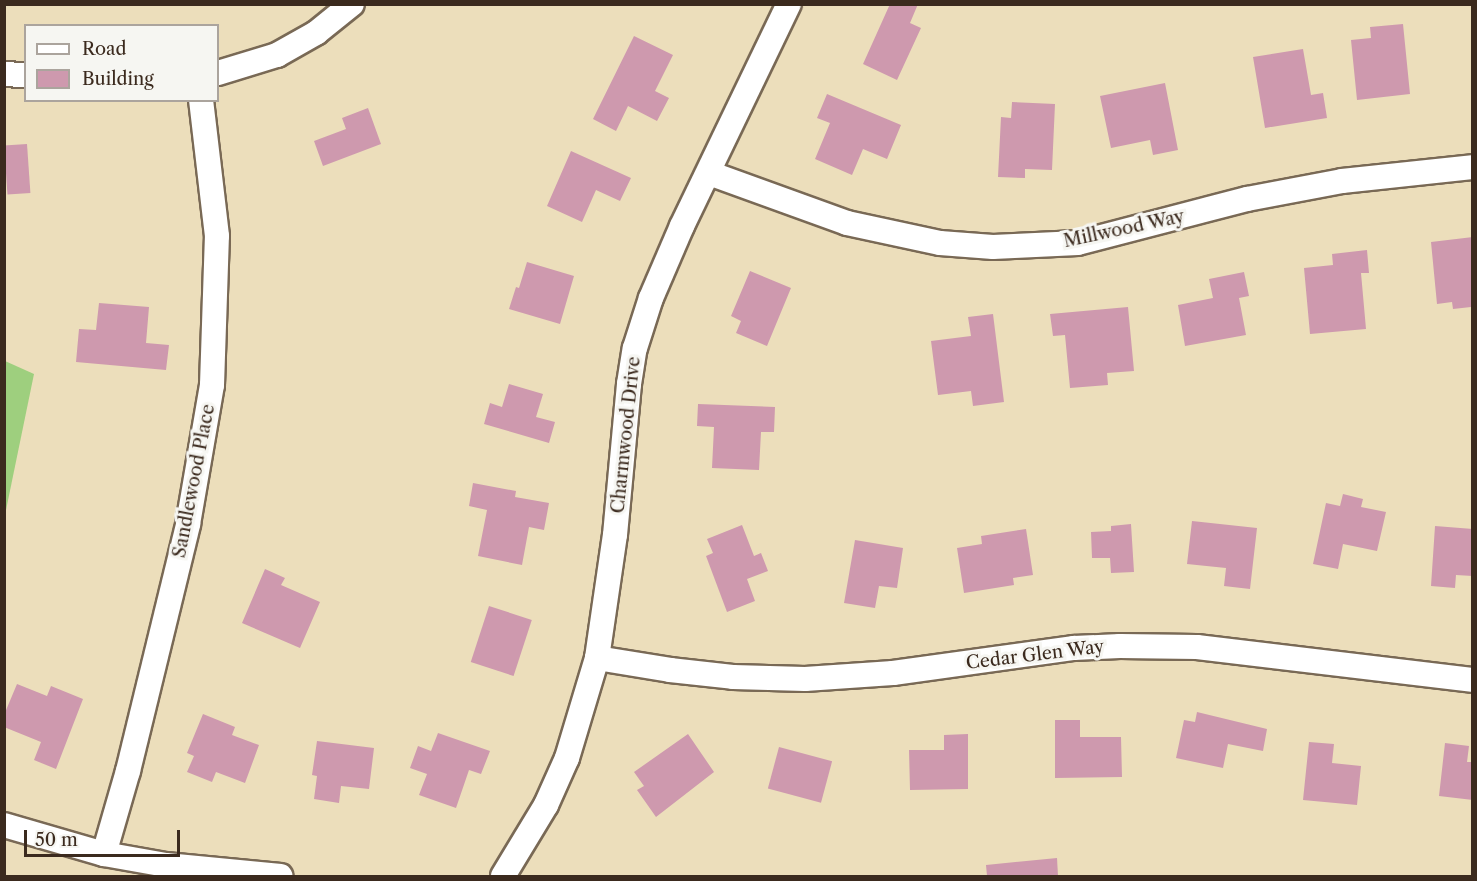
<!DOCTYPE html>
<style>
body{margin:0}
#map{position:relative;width:1477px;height:881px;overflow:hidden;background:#ecdebb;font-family:"Libre Caslon Text",serif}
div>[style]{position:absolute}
.green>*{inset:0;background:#9ecf7e}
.building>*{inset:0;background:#ce99ae;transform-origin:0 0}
.roads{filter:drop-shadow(2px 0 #796955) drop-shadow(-2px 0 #796955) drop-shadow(0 2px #796955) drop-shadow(0 -2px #796955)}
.minor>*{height:24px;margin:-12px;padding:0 12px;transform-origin:12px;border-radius:12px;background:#fff}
span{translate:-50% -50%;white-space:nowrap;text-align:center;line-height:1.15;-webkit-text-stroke:6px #f6f6f2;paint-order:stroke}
.street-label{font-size:18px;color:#3b2a1e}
.frame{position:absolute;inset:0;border:6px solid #3b2a1e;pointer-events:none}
.legend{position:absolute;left:24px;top:24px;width:195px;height:78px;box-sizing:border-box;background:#f6f6f2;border:2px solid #aba49d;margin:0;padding:8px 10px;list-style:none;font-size:18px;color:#3b2a1e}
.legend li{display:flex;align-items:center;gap:12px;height:30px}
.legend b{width:30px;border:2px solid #aba49d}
.scale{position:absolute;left:24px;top:830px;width:156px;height:27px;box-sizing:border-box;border:3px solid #3b2a1e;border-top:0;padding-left:8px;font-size:18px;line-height:21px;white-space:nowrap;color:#3b2a1e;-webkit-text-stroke:4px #f6f6f2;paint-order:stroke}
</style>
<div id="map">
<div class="green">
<i style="clip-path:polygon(5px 361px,34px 374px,5px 515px)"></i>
</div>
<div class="building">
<i style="clip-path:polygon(890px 4px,918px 4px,910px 23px,921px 28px,897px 80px,863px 64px)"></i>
<i style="clip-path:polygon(1403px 24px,1410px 94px,1357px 100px,1351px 40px,1371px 38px,1370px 27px)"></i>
<i style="clip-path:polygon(634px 36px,673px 55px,655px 91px,669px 98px,657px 121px,628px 106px,616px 131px,593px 119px)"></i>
<i style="clip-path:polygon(1303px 49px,1311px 95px,1323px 93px,1327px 118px,1265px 128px,1253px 57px)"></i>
<i style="clip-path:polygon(1165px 83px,1178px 150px,1153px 155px,1150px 140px,1111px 148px,1100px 96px)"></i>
<i style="clip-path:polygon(827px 94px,901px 125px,887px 159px,863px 149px,852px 175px,815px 159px,830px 123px,817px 118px)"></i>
<i style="clip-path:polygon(1012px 102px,1055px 104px,1052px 170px,1025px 169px,1025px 178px,998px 177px,1001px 117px,1011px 118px)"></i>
<i style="clip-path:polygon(368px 108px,381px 144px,323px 166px,314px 141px,346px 129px,342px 118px)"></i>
<i style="left:27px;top:144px;width:49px;height:23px;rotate:86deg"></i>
<i style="clip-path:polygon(571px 151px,631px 178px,620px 201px,596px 190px,582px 222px,547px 206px)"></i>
<i style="clip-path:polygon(1473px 237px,1471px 307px,1453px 309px,1452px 302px,1437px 304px,1431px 242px)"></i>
<i style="clip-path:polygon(1367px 250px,1369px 273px,1361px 273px,1366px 329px,1310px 334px,1304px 268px,1333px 265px,1332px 254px)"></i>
<i style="clip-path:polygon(527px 262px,574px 276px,560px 324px,509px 309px,516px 287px,519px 288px)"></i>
<i style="clip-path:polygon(750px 271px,791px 288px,767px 346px,736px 333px,741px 321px,731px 316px)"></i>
<i style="clip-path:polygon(1244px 272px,1249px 296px,1239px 298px,1246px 335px,1185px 346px,1178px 305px,1213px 298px,1209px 279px)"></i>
<i style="clip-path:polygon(99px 303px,149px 307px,146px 343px,169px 345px,166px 370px,76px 362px,79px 329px,96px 330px)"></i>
<i style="clip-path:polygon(1128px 307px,1134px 371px,1107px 373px,1108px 385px,1070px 388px,1065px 335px,1053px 336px,1050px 314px)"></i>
<i style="clip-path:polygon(993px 314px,1004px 402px,973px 406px,971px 391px,938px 395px,931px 341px,971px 336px,968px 317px)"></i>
<i style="clip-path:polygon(509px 384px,543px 394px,536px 417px,555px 422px,549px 443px,484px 424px,490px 403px,502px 407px)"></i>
<i style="clip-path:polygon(698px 404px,775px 407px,774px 432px,761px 432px,759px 470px,712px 468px,714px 427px,697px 426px)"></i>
<i style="clip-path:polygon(473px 483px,516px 491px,515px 497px,549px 503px,544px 530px,529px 527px,522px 565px,478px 556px,487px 510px,469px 506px)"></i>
<i style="clip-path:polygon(1343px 494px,1363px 499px,1361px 507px,1386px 512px,1377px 551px,1343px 544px,1338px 569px,1313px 564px,1326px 503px,1340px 506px)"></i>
<i style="clip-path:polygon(1192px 521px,1257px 528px,1250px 589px,1224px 586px,1226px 568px,1187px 564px)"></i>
<i style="clip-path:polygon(1131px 524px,1134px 572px,1111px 573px,1110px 558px,1092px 558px,1091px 532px,1111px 531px,1111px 526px)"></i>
<i style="clip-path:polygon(742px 525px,754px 556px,761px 553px,768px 571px,747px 579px,755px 601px,727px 612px,706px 556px,713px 553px,707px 539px)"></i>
<i style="clip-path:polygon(1435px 526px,1473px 529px,1473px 576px,1456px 575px,1455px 588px,1431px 586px)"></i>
<i style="clip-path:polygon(1026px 529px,1033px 575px,1013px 578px,1014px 585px,964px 593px,957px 548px,982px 544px,981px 536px)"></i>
<i style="clip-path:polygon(855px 540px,903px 548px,897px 588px,879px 586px,875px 608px,844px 603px)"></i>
<i style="clip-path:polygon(265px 569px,285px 578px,281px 585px,320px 602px,300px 648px,242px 623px)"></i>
<i style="left:489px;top:606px;width:45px;height:59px;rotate:18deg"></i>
<i style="clip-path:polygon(17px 684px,47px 696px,51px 686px,83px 699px,56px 769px,34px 760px,41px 742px,4px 727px,4px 715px)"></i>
<i style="clip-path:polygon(1197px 712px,1267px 729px,1263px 751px,1228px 744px,1223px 768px,1176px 758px,1184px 720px,1195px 722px)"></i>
<i style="clip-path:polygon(203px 714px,235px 727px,232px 735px,259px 745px,245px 783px,216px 772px,212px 782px,187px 772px,194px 756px,187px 753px)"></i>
<i style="clip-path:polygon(1055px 720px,1080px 720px,1080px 737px,1121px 737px,1122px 777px,1055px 778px)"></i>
<i style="clip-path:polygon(438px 733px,490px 751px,481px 774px,469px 770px,456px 808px,419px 795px,427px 774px,410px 768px,418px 746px,431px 751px)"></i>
<i style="clip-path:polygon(688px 734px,714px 772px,656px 817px,637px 790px,644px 786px,634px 772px)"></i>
<i style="clip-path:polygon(968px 734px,968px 789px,910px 790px,909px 750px,944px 750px,944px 735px)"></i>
<i style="clip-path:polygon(317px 741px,374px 748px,369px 789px,341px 786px,339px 803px,314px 799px,317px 776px,312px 775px)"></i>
<i style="clip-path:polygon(1309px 742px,1334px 744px,1332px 763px,1361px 766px,1357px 805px,1303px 800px)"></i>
<i style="clip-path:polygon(1445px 743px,1469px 746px,1467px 762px,1473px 762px,1473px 800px,1439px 796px)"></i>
<i style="left:779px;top:747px;width:55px;height:43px;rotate:15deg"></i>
<i style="clip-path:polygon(1057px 858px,1058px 876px,987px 876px,986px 865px)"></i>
</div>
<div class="roads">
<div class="minor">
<i style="left:218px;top:73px;width:62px;rotate:-17deg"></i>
<i style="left:277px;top:55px;width:45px;rotate:-29.4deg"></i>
<i style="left:316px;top:33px;width:46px;rotate:-38.9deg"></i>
<i style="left:4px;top:74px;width:22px;rotate:3deg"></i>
<i style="left:709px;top:173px;width:147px;rotate:19.9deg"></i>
<i style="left:847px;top:223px;width:95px;rotate:12.1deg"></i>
<i style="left:940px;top:243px;width:53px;rotate:4.3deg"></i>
<i style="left:993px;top:247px;width:85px;rotate:-2.7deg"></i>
<i style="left:1078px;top:243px;width:175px;rotate:-14.6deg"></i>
<i style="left:1247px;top:199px;width:97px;rotate:-10.7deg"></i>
<i style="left:1342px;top:181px;width:131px;rotate:-6.1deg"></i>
<i style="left:597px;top:658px;width:74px;rotate:9.3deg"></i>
<i style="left:670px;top:670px;width:63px;rotate:6.3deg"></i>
<i style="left:733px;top:677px;width:72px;rotate:1.6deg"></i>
<i style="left:805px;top:679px;width:88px;rotate:-3.9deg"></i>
<i style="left:893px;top:673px;width:183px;rotate:-7.9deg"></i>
<i style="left:1074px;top:648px;width:46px;rotate:-2.5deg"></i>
<i style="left:1120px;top:646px;width:77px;rotate:0.7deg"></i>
<i style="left:1197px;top:647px;width:277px;rotate:6.8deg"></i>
<i style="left:4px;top:825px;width:104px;rotate:16.2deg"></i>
<i style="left:104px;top:854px;width:63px;rotate:10.1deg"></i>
<i style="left:166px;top:865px;width:115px;rotate:5.5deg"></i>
<i style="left:104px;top:854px;width:86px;rotate:-73.9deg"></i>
<i style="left:128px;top:771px;width:254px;rotate:-76.3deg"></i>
<i style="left:188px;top:524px;width:141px;rotate:-80.2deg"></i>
<i style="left:212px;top:385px;width:149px;rotate:-88.1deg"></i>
<i style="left:217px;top:236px;width:137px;rotate:-96.7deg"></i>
<i style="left:503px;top:876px;width:83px;rotate:-58.8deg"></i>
<i style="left:546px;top:805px;width:51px;rotate:-65.9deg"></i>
<i style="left:567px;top:758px;width:104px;rotate:-73.3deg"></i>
<i style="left:597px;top:658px;width:124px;rotate:-81.7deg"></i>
<i style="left:615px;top:535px;width:152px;rotate:-84.7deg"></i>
<i style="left:629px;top:384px;width:36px;rotate:-81deg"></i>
<i style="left:635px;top:348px;width:52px;rotate:-72.3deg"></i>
<i style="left:651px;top:298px;width:78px;rotate:-66.7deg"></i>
<i style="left:682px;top:226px;width:246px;rotate:-64.3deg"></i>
</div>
</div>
<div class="street-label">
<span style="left:1124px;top:229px;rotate:-12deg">Millwood Way</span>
<span style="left:626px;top:435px;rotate:-84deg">Charmwood Drive</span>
<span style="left:194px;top:481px;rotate:-79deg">Sandlewood Place</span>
<span style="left:1035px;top:655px;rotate:-7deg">Cedar Glen Way</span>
</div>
<div class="frame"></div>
<ul class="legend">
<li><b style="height:8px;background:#fff"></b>Road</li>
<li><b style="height:16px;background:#ce99ae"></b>Building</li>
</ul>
<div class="scale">50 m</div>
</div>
